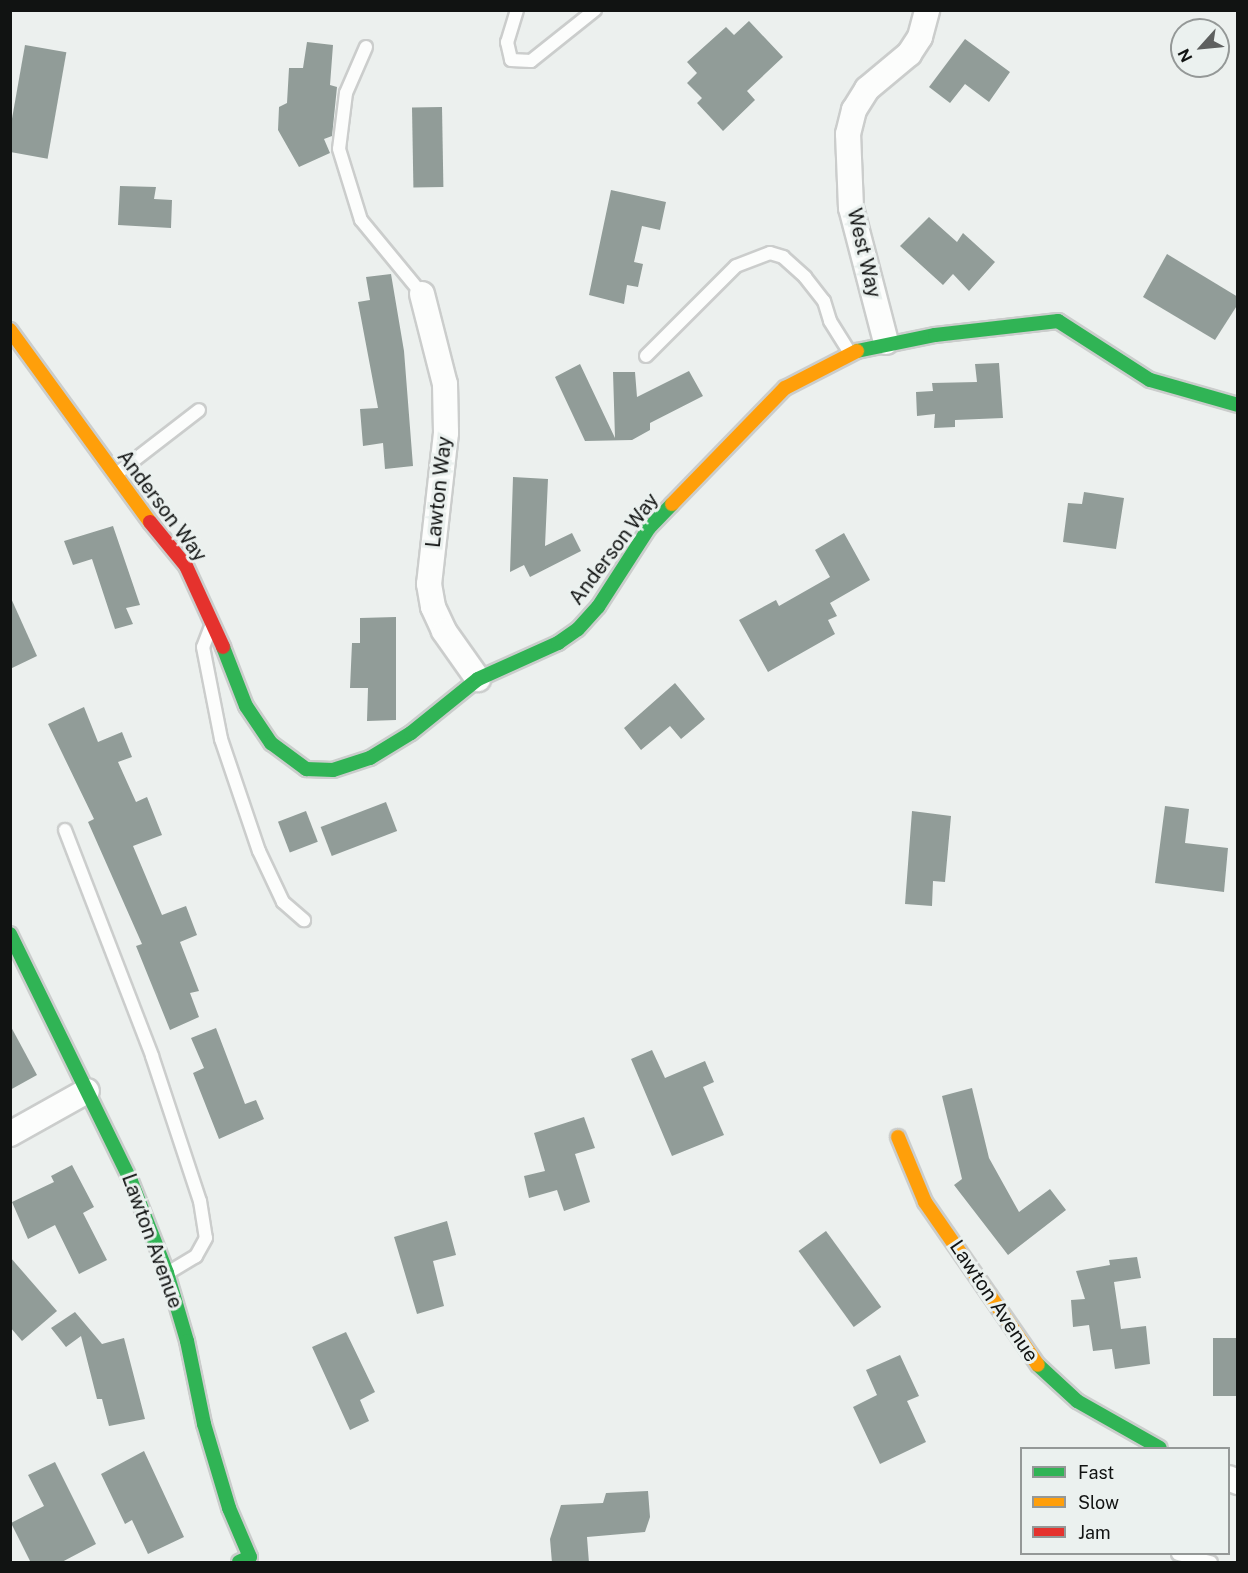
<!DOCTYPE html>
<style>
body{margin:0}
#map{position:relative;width:1248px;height:1573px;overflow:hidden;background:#ecf0ee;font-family:"Public Sans",sans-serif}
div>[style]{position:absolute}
.building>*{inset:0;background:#919c98;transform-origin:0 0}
.roads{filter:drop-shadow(2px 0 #cbcdcc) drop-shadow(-2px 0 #cbcdcc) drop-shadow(0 2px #cbcdcc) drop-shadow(0 -2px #cbcdcc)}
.lane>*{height:12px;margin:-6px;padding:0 6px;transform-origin:6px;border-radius:6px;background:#fcfdfc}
.street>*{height:24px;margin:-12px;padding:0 12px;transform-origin:12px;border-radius:12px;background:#fcfdfc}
.fast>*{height:14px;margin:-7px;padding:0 7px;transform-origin:7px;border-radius:7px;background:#30b455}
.slow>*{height:14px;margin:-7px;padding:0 7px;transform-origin:7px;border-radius:7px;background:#ff9f0a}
.jam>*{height:14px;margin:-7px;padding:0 7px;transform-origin:7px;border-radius:7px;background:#e5322d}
span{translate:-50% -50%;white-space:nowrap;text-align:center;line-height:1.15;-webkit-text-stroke:6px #ebf1ef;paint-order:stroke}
.street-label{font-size:20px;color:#111312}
.frame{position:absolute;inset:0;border:12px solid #111312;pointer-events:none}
.legend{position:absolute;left:1020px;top:1447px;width:210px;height:108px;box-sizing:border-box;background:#ebf1ef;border:2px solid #949897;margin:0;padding:8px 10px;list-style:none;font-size:18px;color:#111312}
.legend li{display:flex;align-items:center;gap:12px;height:30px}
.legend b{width:30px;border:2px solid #949897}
.north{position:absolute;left:1170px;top:18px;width:60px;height:60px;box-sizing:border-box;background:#ebf1ef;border:2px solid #949897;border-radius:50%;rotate:243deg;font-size:16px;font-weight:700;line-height:24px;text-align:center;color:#111312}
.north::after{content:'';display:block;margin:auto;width:21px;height:27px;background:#5e605f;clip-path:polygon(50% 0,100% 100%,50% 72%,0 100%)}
</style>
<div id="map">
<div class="building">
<i style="clip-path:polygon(749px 21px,783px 57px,747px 91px,755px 100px,723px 131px,697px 103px,702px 98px,687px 83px,697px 73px,687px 62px,726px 27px,734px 35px)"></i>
<i style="clip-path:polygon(965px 39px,1010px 72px,989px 102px,965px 84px,950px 103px,929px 87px)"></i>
<i style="clip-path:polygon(307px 42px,333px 45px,330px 85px,337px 87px,332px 136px,324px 139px,330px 153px,299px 167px,278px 130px,279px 107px,287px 103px,289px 68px,303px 68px)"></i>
<i style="left:25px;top:45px;width:42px;height:108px;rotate:10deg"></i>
<i style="left:442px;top:107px;width:80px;height:30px;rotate:89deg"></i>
<i style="clip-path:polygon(120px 186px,156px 187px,154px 199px,172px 200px,171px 228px,118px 225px)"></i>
<i style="clip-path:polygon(611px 190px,666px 202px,660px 230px,642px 226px,634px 262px,643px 264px,638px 287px,627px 285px,624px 304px,589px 295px)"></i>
<i style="clip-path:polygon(929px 217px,957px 242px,963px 233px,995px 262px,969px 291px,953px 274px,943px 285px,900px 246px)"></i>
<i style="clip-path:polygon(1167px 254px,1238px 297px,1238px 304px,1215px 340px,1143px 297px)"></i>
<i style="clip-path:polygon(391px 274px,404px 351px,413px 466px,385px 469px,383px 443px,363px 446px,360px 409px,378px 408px,358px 302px,370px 300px,366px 277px)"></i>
<i style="clip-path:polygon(999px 363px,1003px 418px,955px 420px,955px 427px,934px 428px,935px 414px,917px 416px,916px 392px,933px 391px,932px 383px,977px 382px,975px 364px)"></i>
<i style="clip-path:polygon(580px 364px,615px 438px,613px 372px,635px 372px,637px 397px,689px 371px,703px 396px,650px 423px,650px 430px,632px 440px,585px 441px,555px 377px)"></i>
<i style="clip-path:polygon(513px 477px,548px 479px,545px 546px,572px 533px,581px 551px,530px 577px,524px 565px,510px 572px)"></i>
<i style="clip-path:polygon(1084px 492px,1124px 498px,1116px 549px,1063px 542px,1068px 503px,1082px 504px)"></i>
<i style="clip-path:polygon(113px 526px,140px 605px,126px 608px,133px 624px,115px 629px,92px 559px,73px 565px,64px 541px)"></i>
<i style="clip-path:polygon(844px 533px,870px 580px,830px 603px,837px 616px,828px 620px,835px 634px,768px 672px,739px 620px,776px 600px,779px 606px,830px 577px,815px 550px)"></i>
<i style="clip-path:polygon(10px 596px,37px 656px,10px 669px)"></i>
<i style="clip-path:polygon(396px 617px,396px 720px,367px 721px,368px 688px,350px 688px,352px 643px,360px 643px,360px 618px)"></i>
<i style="clip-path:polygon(675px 683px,705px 719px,681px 739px,670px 726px,641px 750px,624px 728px)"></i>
<i style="clip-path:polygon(84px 707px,98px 742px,122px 732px,132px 757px,118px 762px,136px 802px,147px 797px,162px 835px,133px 846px,162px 915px,186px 906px,197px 935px,180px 942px,199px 991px,190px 993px,199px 1017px,170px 1030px,136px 946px,142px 944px,88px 822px,94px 819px,48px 724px)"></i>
<i style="left:386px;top:802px;width:31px;height:70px;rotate:69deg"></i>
<i style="clip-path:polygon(1165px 806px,1189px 809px,1185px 843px,1228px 848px,1224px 892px,1155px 883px)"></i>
<i style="left:306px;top:811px;width:33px;height:30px;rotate:69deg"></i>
<i style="clip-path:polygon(912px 811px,951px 816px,945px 882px,933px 881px,932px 906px,905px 904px)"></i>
<i style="clip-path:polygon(10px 1025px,37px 1075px,10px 1090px)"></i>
<i style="clip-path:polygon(216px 1028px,245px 1104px,256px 1100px,264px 1119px,219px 1139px,193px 1073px,204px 1068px,191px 1038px)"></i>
<i style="clip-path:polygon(652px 1050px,665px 1078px,705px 1061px,714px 1082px,703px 1087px,724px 1135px,672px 1156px,631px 1059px)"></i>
<i style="clip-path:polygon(972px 1088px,989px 1158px,1019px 1212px,1050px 1189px,1066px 1210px,1008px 1255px,954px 1185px,962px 1179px,942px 1096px)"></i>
<i style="clip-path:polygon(584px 1117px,595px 1148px,575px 1154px,590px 1202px,564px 1211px,557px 1190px,529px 1198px,524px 1176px,545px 1171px,534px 1133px)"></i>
<i style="clip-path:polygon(72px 1165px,94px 1207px,83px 1213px,107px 1260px,79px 1274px,55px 1225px,28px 1239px,12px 1202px,54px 1182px,51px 1176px)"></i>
<i style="clip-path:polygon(447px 1221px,456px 1255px,433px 1261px,444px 1306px,417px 1314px,394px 1237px)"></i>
<i style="left:826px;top:1231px;width:94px;height:34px;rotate:54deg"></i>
<i style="clip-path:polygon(10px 1257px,57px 1311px,22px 1341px,10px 1327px)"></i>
<i style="clip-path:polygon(1137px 1257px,1141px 1278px,1114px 1282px,1121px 1329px,1146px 1326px,1150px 1364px,1115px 1369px,1112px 1349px,1093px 1351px,1089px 1325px,1073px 1327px,1071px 1300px,1085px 1299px,1076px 1271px,1110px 1265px,1109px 1260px)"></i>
<i style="clip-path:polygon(75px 1312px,102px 1344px,124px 1338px,145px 1419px,109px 1426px,102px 1399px,97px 1399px,81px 1336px,66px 1347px,51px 1328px)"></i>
<i style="clip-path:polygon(346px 1332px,375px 1392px,360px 1400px,369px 1421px,350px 1430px,312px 1347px)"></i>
<i style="left:1238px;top:1338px;width:58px;height:25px;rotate:90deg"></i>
<i style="clip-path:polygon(900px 1355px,919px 1396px,907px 1401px,926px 1442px,880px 1464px,853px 1407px,877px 1395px,866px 1370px)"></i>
<i style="clip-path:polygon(144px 1451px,184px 1537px,148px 1554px,132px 1520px,125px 1524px,101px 1474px)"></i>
<i style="clip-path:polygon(55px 1462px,96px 1544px,60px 1563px,31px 1563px,11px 1523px,44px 1506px,28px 1475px)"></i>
<i style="clip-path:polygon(648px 1491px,650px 1517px,645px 1532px,587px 1537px,589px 1563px,552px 1563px,550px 1539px,561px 1505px,603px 1503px,606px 1493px)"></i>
</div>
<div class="roads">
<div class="lane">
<i style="left:517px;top:10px;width:34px;rotate:107deg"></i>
<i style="left:507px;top:42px;width:18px;rotate:77deg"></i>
<i style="left:511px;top:60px;width:20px;rotate:3deg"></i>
<i style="left:531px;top:61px;width:82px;rotate:-38.6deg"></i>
<i style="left:366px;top:47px;width:50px;rotate:113.5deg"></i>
<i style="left:346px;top:93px;width:56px;rotate:97.1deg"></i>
<i style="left:339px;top:149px;width:74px;rotate:72.8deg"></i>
<i style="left:361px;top:220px;width:96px;rotate:50.5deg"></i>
<i style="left:646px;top:356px;width:127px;rotate:-45deg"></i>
<i style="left:736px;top:266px;width:36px;rotate:-21deg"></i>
<i style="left:770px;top:253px;width:14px;rotate:17deg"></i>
<i style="left:783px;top:257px;width:30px;rotate:42deg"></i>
<i style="left:805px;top:277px;width:31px;rotate:52deg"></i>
<i style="left:824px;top:301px;width:21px;rotate:73deg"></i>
<i style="left:830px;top:321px;width:36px;rotate:58deg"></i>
<i style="left:115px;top:475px;width:106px;rotate:-37.7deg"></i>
<i style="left:210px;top:629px;width:19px;rotate:111deg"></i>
<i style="left:203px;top:647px;width:94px;rotate:78.9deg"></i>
<i style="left:221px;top:739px;width:118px;rotate:71.3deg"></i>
<i style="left:259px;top:851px;width:56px;rotate:64.8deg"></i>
<i style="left:283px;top:902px;width:28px;rotate:41deg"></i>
<i style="left:65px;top:830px;width:242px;rotate:68.9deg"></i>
<i style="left:152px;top:1056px;width:153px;rotate:71.7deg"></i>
<i style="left:200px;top:1201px;width:37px;rotate:81deg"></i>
<i style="left:206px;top:1238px;width:21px;rotate:119deg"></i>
<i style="left:196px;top:1256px;width:33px;rotate:149deg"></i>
<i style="left:1178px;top:1554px;width:34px;rotate:14deg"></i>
</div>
<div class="street">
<i style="left:422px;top:294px;width:93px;rotate:75.7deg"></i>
<i style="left:445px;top:384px;width:49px;rotate:88.8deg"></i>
<i style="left:446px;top:433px;width:152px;rotate:96.4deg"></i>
<i style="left:429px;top:584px;width:23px;rotate:80deg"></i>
<i style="left:433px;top:607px;width:26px;rotate:65deg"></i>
<i style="left:444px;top:631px;width:59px;rotate:54.7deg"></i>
<i style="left:886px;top:342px;width:138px;rotate:-104.6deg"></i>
<i style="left:851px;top:208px;width:74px;rotate:-92.3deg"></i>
<i style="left:848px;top:134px;width:25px;rotate:-76deg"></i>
<i style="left:854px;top:110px;width:25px;rotate:-58deg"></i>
<i style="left:867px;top:89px;width:55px;rotate:-39.8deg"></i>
<i style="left:909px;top:54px;width:20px;rotate:-57deg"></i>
<i style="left:920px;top:37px;width:28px;rotate:-75deg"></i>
<i style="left:10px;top:1134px;width:88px;rotate:-29.2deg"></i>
<i style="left:1228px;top:1478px;width:11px;rotate:22deg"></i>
</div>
<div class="fast">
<i style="left:857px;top:351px;width:80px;rotate:-11.6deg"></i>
<i style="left:935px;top:335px;width:124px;rotate:-6.5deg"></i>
<i style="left:1058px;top:321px;width:109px;rotate:32.7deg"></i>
<i style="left:1150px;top:380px;width:91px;rotate:15.9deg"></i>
<i style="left:223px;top:647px;width:63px;rotate:68.7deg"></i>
<i style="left:246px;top:706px;width:45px;rotate:56deg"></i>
<i style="left:271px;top:743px;width:44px;rotate:36.6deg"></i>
<i style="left:306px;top:769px;width:27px;rotate:2deg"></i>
<i style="left:333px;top:770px;width:39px;rotate:-18deg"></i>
<i style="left:370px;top:758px;width:48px;rotate:-31.4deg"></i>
<i style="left:411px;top:733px;width:86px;rotate:-38.9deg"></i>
<i style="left:478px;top:679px;width:88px;rotate:-24.2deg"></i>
<i style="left:558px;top:643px;width:24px;rotate:-35deg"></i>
<i style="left:578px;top:629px;width:30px;rotate:-48deg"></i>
<i style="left:598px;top:607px;width:94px;rotate:-57.2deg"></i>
<i style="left:649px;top:528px;width:33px;rotate:-46deg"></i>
<i style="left:10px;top:934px;width:275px;rotate:63.9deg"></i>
<i style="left:131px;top:1181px;width:99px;rotate:68.6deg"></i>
<i style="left:167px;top:1273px;width:71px;rotate:73.6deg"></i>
<i style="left:187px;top:1341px;width:85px;rotate:78.4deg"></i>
<i style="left:204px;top:1424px;width:88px;rotate:73.4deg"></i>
<i style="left:229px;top:1508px;width:53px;rotate:66.8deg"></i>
<i style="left:250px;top:1557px;width:12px;rotate:156deg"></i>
<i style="left:1038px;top:1365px;width:53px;rotate:42.7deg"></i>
<i style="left:1077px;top:1401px;width:95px;rotate:29.5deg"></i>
</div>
<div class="slow">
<i style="left:10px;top:330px;width:238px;rotate:53.9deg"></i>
<i style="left:672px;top:504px;width:162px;rotate:-45.8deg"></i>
<i style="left:785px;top:388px;width:81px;rotate:-27.2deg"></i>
<i style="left:898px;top:1137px;width:70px;rotate:67.4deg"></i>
<i style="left:925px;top:1202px;width:198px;rotate:55.3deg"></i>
</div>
<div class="jam">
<i style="left:150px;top:522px;width:57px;rotate:50.7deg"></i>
<i style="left:186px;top:566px;width:89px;rotate:65.4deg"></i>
</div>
</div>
<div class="street-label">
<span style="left:864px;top:253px;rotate:77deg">West Way</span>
<span style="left:439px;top:492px;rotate:-84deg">Lawton Way</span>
<span style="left:162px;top:506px;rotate:53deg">Anderson Way</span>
<span style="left:614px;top:549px;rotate:-53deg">Anderson Way</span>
<span style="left:152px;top:1241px;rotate:70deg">Lawton Avenue</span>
<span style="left:994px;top:1301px;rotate:56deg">Lawton Avenue</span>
</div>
<div class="frame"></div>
<ul class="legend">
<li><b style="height:8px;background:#30b455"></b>Fast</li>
<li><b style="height:8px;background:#ff9f0a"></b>Slow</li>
<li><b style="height:8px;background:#e5322d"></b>Jam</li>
</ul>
<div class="north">N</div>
</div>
